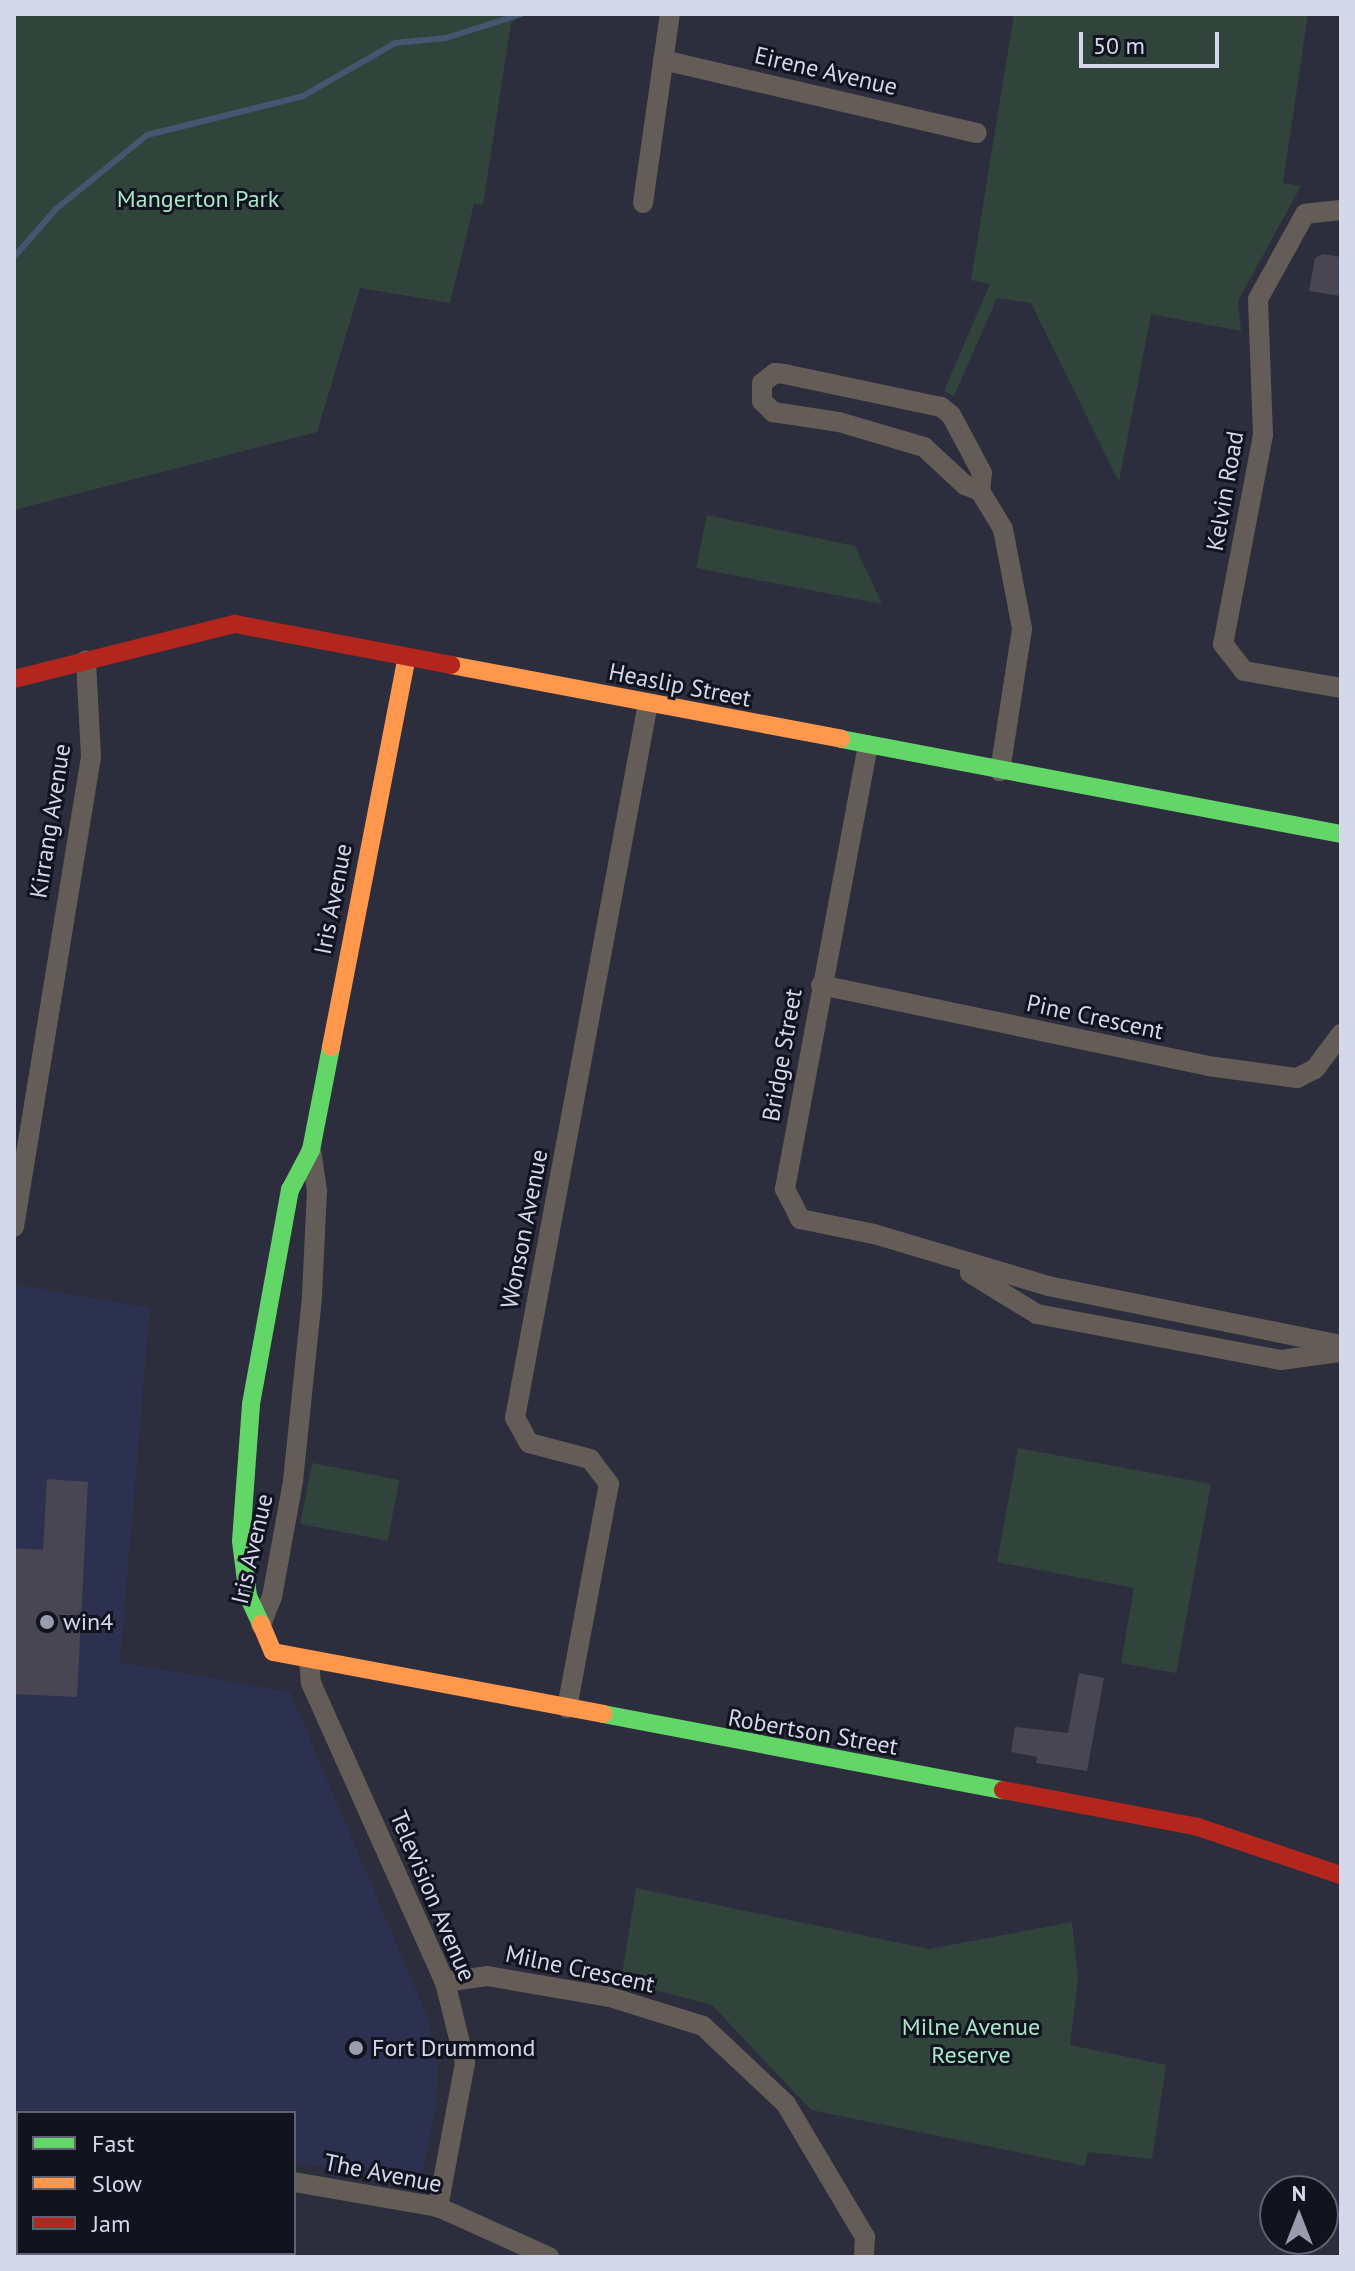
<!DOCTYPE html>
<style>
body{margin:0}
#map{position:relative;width:1355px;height:2271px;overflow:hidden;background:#2c2e3d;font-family:"PT Sans",sans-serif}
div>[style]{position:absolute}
.built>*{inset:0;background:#2c314f}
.green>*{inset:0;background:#30443b;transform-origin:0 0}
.stream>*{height:6px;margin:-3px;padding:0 3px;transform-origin:3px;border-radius:3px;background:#475670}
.building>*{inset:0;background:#484652}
.street>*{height:20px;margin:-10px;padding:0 10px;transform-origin:10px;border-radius:10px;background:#645d57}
.fast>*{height:18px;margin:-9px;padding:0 9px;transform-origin:9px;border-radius:9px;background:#63d668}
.slow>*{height:18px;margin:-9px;padding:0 9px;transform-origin:9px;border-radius:9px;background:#ff974d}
.jam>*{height:18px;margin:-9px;padding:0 9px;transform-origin:9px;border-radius:9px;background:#b3261e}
.dots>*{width:22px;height:22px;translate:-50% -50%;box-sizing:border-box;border:4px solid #11131f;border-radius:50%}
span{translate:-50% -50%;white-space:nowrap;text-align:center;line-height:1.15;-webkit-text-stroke:6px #11131f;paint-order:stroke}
.street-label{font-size:24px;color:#d4d8ea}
.park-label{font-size:24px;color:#a8e7c7}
.poi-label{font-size:24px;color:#d4d8ea}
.left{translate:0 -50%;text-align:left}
.frame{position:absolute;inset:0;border:16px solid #d4d8ea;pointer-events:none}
.legend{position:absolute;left:16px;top:2111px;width:280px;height:144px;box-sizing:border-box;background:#11131f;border:2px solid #5f6270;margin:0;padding:10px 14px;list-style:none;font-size:24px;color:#d4d8ea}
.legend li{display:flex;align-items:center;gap:16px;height:40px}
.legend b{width:40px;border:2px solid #5f6270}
.north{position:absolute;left:1259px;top:2175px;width:80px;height:80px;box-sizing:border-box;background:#11131f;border:2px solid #5f6270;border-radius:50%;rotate:0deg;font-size:22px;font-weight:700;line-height:32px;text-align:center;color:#d4d8ea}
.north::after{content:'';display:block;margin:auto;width:28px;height:36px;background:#999cad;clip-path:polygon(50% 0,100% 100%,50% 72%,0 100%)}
.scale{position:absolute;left:1079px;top:32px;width:140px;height:36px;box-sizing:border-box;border:4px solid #d4d8ea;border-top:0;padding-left:10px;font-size:24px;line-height:28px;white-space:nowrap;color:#d4d8ea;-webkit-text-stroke:6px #11131f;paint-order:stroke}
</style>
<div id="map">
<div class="built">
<i style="clip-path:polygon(14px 1284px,150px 1308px,120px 1662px,290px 1692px,427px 2016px,438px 2064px,436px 2105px,423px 2171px,411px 2182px,294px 2162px,294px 2113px,18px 2113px,14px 2141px)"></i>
</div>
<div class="green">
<i style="clip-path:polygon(14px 14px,524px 14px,511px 23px,483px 205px,474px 204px,450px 303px,360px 288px,317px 432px,14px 510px)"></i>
<i style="clip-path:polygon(1014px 14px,1308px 14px,1283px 183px,1301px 186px,1238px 301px,1241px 331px,1151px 314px,1119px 482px,1031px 303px,997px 298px,954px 396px,944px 391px,990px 284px,971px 280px)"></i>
<i style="clip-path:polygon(707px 515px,855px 546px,882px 604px,696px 568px)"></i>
<i style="clip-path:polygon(1018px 1448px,1211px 1484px,1176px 1673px,1121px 1663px,1134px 1588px,997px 1562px)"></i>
<i style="left:312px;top:1463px;width:89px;height:62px;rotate:11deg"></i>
<i style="clip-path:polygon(636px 1888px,929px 1949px,1072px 1922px,1078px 1979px,1070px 2045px,1166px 2065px,1152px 2159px,1088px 2152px,1085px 2166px,811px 2110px,712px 2005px,621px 1981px)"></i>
</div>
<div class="stream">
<i style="left:14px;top:257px;width:64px;rotate:-48.8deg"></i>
<i style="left:56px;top:209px;width:117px;rotate:-39.1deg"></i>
<i style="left:147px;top:135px;width:161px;rotate:-14deg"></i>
<i style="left:303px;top:96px;width:106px;rotate:-29.9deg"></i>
<i style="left:395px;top:43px;width:51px;rotate:-5.6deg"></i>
<i style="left:446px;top:38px;width:79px;rotate:-17.7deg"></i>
</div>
<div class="building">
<i style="clip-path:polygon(1323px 254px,1341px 257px,1341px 296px,1309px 291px,1315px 258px)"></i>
<i style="clip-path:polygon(47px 1479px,88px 1482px,77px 1697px,14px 1694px,14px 1548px,43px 1550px)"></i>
<i style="clip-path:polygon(1079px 1673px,1104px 1678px,1087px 1771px,1036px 1763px,1037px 1757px,1011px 1752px,1015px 1727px,1068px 1733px)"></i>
</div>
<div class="street">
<i style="left:663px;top:60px;width:322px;rotate:13.1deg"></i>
<i style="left:643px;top:203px;width:191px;rotate:-81.9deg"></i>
<i style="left:1341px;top:210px;width:36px;rotate:174deg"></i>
<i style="left:1305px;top:214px;width:97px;rotate:118.9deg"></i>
<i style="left:1258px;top:299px;width:136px;rotate:87.9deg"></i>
<i style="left:1263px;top:435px;width:213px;rotate:100.8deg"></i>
<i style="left:1223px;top:644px;width:34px;rotate:52deg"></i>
<i style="left:1244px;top:671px;width:98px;rotate:9.9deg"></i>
<i style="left:980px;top:491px;width:18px;rotate:-84deg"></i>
<i style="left:982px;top:473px;width:66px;rotate:-118.1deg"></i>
<i style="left:951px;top:415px;width:13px;rotate:-141deg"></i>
<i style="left:941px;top:407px;width:159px;rotate:-168.1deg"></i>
<i style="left:785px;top:374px;width:10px;rotate:-174deg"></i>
<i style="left:775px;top:373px;width:16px;rotate:142deg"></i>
<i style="left:762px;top:383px;width:18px;rotate:90deg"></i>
<i style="left:762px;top:401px;width:16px;rotate:45deg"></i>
<i style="left:773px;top:412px;width:67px;rotate:8.6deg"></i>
<i style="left:839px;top:422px;width:89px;rotate:16.4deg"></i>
<i style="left:924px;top:447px;width:56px;rotate:42.8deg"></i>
<i style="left:965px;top:485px;width:16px;rotate:22deg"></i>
<i style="left:980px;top:491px;width:44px;rotate:58.8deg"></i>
<i style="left:1003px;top:529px;width:102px;rotate:79.2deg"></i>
<i style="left:1022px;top:629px;width:144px;rotate:98.8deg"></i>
<i style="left:868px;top:745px;width:452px;rotate:100.6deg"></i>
<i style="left:785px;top:1189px;width:34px;rotate:63deg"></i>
<i style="left:800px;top:1219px;width:76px;rotate:11.5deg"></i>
<i style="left:874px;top:1234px;width:182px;rotate:16.6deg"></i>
<i style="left:1048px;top:1286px;width:299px;rotate:11.4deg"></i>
<i style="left:821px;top:985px;width:395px;rotate:11.8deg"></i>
<i style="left:1208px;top:1066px;width:90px;rotate:7.7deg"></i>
<i style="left:1297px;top:1078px;width:20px;rotate:-27deg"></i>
<i style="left:1315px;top:1069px;width:44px;rotate:-53.4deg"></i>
<i style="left:14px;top:1227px;width:476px;rotate:-80.7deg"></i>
<i style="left:91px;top:757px;width:97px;rotate:-93deg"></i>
<i style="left:970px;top:1273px;width:79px;rotate:31.5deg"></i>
<i style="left:1037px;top:1314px;width:248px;rotate:10.7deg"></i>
<i style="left:1281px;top:1360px;width:61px;rotate:-7.6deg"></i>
<i style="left:261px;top:1625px;width:30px;rotate:-69deg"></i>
<i style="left:272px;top:1597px;width:118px;rotate:-79.7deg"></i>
<i style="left:293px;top:1481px;width:186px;rotate:-84.1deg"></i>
<i style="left:312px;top:1296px;width:105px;rotate:-87.3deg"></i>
<i style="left:317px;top:1191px;width:41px;rotate:-98.3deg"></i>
<i style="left:309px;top:1661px;width:22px;rotate:85deg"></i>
<i style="left:311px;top:1683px;width:328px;rotate:65.9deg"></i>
<i style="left:445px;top:1982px;width:83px;rotate:76.1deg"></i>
<i style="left:465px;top:2063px;width:147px;rotate:100.6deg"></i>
<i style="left:567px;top:1708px;width:228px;rotate:-79.4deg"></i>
<i style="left:609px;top:1484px;width:31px;rotate:-127deg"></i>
<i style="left:590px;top:1459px;width:63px;rotate:-165.3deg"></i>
<i style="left:529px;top:1443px;width:29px;rotate:-119deg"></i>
<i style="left:515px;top:1418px;width:727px;rotate:-79.46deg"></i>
<i style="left:445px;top:1982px;width:42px;rotate:-8.1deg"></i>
<i style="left:487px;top:1976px;width:125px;rotate:9.7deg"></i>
<i style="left:610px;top:1997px;width:97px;rotate:17.3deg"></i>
<i style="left:703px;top:2026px;width:114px;rotate:43.2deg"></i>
<i style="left:786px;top:2104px;width:155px;rotate:59.3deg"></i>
<i style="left:865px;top:2237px;width:20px;rotate:93deg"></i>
<i style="left:14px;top:2159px;width:4px"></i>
<i style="left:294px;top:2182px;width:146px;rotate:9.8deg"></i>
<i style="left:438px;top:2207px;width:122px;rotate:24.2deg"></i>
</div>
<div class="fast">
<i style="left:841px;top:739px;width:509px;rotate:10.76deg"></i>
<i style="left:261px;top:1624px;width:31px;rotate:-115deg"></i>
<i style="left:248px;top:1596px;width:55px;rotate:-97.3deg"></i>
<i style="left:241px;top:1541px;width:137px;rotate:-85.8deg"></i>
<i style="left:251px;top:1404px;width:218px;rotate:-79.7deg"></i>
<i style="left:290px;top:1190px;width:45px;rotate:-62.3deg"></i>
<i style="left:311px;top:1150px;width:105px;rotate:-79deg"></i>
<i style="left:603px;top:1714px;width:407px;rotate:10.8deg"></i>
</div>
<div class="slow">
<i style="left:451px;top:665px;width:397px;rotate:10.7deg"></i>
<i style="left:331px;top:1047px;width:397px;rotate:-79deg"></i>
<i style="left:261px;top:1624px;width:30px;rotate:67deg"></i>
<i style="left:273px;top:1652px;width:336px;rotate:10.6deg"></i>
</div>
<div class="jam">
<i style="left:14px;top:679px;width:228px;rotate:-14deg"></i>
<i style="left:235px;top:624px;width:220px;rotate:10.7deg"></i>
<i style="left:1003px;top:1790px;width:198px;rotate:10.7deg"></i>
<i style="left:1198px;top:1827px;width:151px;rotate:18.6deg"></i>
</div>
<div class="dots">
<i style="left:47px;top:1622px;background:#999cad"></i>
<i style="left:356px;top:2048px;background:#999cad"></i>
</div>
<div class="street-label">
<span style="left:826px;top:71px;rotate:13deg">Eirene Avenue</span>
<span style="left:1225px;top:491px;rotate:-80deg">Kelvin Road</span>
<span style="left:680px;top:685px;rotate:11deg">Heaslip Street</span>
<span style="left:50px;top:821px;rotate:-81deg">Kirrang Avenue</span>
<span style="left:333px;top:899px;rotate:-79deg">Iris Avenue</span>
<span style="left:1095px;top:1017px;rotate:12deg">Pine Crescent</span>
<span style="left:782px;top:1055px;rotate:-80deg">Bridge Street</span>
<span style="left:524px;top:1229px;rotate:-79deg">Wonson Avenue</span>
<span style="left:252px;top:1549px;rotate:-77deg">Iris Avenue</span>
<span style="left:813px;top:1732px;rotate:10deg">Robertson Street</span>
<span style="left:433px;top:1896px;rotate:67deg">Television Avenue</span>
<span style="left:580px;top:1969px;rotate:12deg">Milne Crescent</span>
<span style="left:383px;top:2173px;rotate:11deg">The Avenue</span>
</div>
<div class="park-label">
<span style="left:198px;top:199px">Mangerton Park</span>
<span style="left:971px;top:2041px">Milne Avenue<br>Reserve</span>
</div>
<div class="poi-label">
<span class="left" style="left:63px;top:1622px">win4</span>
<span class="left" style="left:372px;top:2048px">Fort Drummond</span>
</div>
<div class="frame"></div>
<ul class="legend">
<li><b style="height:10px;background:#63d668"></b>Fast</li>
<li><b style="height:10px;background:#ff974d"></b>Slow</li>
<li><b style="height:10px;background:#b3261e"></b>Jam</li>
</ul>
<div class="north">N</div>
<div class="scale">50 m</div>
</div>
